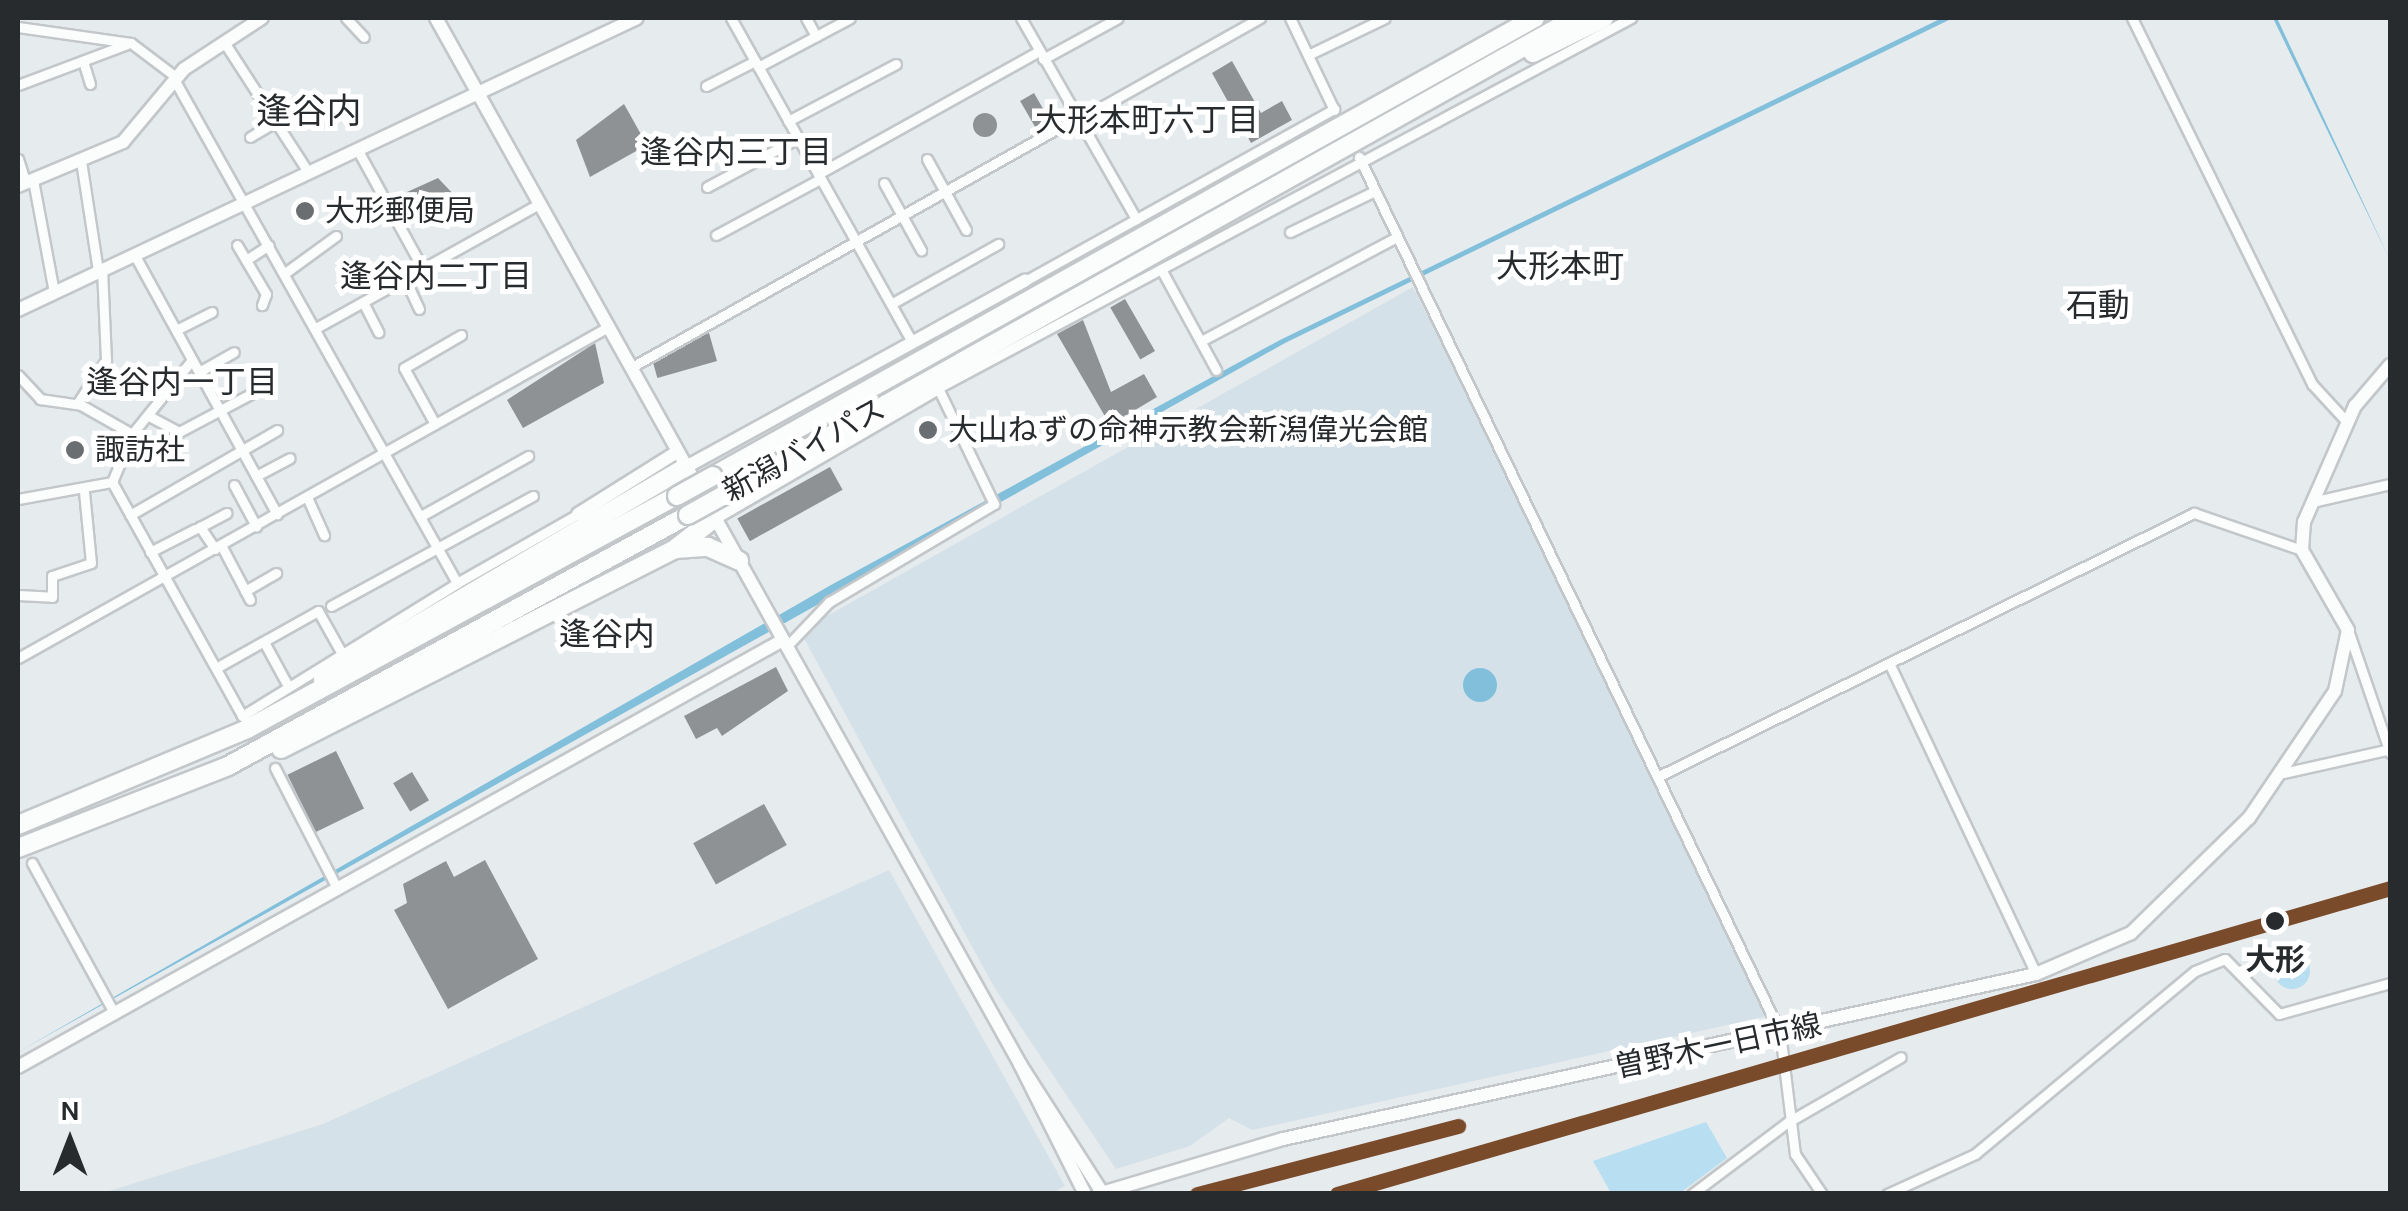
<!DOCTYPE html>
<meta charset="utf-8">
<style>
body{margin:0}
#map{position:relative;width:2408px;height:1211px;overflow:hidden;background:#e6ebee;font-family:Karla,"Noto Sans JP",sans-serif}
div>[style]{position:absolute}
.built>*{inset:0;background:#d5e1e8}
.green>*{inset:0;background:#b7def1}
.round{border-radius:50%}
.water>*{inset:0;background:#81bfdb}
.building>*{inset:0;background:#8f9295;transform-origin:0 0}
.street-tunnel>*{height:9px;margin-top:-4.5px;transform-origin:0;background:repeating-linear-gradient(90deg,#c0c5c7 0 9px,transparent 0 13.5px)}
.roads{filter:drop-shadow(2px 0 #c3c7c9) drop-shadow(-2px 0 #c3c7c9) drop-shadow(0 2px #c3c7c9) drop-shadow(0 -2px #c3c7c9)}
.street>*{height:9px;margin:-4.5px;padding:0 4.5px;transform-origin:4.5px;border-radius:4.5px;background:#fbfcfc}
.secondary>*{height:12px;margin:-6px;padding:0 6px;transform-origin:6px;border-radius:6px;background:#fbfcfc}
.highway>*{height:18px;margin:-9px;padding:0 9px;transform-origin:9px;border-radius:9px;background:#fbfcfc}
.bridges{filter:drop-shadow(2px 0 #c3c7c9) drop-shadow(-2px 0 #c3c7c9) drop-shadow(0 2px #c3c7c9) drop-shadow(0 -2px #c3c7c9)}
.highway-bridge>*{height:18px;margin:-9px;padding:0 9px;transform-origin:9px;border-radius:9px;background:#fbfcfc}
.rail-1>*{height:15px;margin:-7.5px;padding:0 7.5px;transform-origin:7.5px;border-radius:7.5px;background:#7a4b2a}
.dots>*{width:28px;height:28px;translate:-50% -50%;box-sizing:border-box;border:5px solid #fff;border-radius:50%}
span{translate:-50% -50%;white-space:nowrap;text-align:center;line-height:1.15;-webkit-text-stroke:10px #fff;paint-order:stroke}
.poi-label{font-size:30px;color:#272b2d}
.left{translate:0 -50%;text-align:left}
.street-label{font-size:30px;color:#272b2d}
.stop-label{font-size:30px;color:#272b2d;font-weight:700}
.neighbourhood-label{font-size:32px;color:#272b2d}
.quarter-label{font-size:35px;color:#272b2d}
.frame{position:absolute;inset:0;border:20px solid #272b2d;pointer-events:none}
.north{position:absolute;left:20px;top:1091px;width:100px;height:100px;-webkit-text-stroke:8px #fff;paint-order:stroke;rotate:0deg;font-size:28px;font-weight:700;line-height:40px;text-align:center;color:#272b2d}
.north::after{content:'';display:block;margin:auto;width:35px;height:45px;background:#272b2d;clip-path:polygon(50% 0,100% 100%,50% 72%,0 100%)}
</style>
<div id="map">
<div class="built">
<i style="clip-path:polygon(1413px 287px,1777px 1014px,1252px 1130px,1229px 1118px,1190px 1146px,1116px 1169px,994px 987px,800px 631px)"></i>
<i style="clip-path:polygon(889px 870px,1065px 1186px,1050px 1194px,103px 1193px,323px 1124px)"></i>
</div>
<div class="green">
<i class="round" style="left:2274px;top:953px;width:36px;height:36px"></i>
<i style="clip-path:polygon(1706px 1122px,1727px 1158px,1680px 1193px,1611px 1193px,1593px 1161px)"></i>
</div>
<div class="water">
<i style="clip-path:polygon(1942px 18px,1953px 18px,1285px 343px,18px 1052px,831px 585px,1280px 340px)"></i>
<i style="clip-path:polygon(2273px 18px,2277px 18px,2390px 260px)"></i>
<i class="round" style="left:1463px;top:668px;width:34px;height:34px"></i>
</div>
<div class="building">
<i style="clip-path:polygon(1232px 61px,1261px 113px,1282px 101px,1292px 120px,1251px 143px,1212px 73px)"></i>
<i style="left:1034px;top:93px;width:34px;height:16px;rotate:60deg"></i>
<i style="clip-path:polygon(624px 104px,647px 145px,590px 177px,576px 140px)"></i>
<i class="round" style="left:973px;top:113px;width:24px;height:24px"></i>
<i style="clip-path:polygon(438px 178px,457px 198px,416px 219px,409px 207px,402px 210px,396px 197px)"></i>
<i style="left:1125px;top:299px;width:60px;height:17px;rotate:60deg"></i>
<i style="clip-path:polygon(1083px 320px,1111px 392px,1144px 374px,1157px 397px,1110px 425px,1057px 334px)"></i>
<i style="left:709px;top:333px;width:29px;height:62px;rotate:74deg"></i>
<i style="clip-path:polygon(595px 343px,604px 383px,523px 428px,507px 400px)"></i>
<i style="left:830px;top:467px;width:26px;height:106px;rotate:61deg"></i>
<i style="clip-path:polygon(776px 667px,788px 691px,722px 736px,717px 728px,696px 739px,684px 716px)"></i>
<i style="left:336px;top:751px;width:64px;height:54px;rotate:64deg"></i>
<i style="left:412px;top:772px;width:33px;height:22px;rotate:59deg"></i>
<i style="left:764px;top:804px;width:47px;height:81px;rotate:61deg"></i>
<i style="clip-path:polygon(485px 860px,538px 959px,448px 1009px,394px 910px,407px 903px,403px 884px,446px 861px,454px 877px)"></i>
</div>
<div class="street-tunnel">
<i style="left:1335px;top:112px;width:51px;rotate:61.9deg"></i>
</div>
<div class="roads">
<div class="street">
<i style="left:346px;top:18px;width:26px;rotate:47deg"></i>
<i style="left:731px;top:18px;width:372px;rotate:60.8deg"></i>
<i style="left:806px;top:18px;width:21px;rotate:61deg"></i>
<i style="left:1021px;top:18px;width:232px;rotate:60.2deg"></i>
<i style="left:1290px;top:18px;width:102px;rotate:64.4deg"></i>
<i style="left:2132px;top:18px;width:408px;rotate:63.8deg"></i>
<i style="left:2312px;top:384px;width:52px;rotate:47.4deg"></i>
<i style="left:18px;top:27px;width:114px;rotate:8.1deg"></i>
<i style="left:131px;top:43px;width:56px;rotate:37.1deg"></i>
<i style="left:224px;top:42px;width:155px;rotate:57.1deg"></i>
<i style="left:1308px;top:55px;width:85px;rotate:-25.7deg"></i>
<i style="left:1043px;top:59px;width:85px;rotate:-28.7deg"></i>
<i style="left:83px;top:61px;width:24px;rotate:73deg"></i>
<i style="left:758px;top:67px;width:104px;rotate:-28deg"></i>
<i style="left:175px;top:81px;width:576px;rotate:60.67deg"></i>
<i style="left:457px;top:583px;width:139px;rotate:-29.7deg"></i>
<i style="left:18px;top:85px;width:116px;rotate:-20.6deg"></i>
<i style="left:706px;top:86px;width:55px;rotate:-27deg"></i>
<i style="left:1078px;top:120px;width:209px;rotate:-29.3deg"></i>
<i style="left:788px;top:121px;width:122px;rotate:-27.8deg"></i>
<i style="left:250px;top:137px;width:29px;rotate:-31deg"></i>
<i style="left:357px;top:149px;width:137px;rotate:61.2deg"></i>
<i style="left:1359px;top:157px;width:971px;rotate:64.31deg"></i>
<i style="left:1780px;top:1032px;width:123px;rotate:83deg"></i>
<i style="left:1795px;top:1154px;width:48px;rotate:56deg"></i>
<i style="left:18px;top:159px;width:25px;rotate:72deg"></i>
<i style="left:927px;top:159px;width:81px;rotate:61.2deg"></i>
<i style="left:81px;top:161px;width:111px;rotate:81.2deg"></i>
<i style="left:818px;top:174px;width:253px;rotate:-29.1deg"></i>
<i style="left:33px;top:180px;width:114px;rotate:79.4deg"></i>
<i style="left:884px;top:183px;width:77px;rotate:61.1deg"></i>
<i style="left:707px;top:187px;width:103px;rotate:-28.3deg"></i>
<i style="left:1290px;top:232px;width:94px;rotate:-25.8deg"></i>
<i style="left:716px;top:235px;width:118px;rotate:-28.3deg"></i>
<i style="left:237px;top:245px;width:57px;rotate:59.4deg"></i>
<i style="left:266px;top:294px;width:12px;rotate:110deg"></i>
<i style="left:134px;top:254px;width:297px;rotate:61.2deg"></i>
<i style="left:246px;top:260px;width:27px;rotate:-33deg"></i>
<i style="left:1161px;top:269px;width:115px;rotate:61.4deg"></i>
<i style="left:285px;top:273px;width:63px;rotate:-36deg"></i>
<i style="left:405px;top:279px;width:33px;rotate:65deg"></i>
<i style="left:1025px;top:281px;width:354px;rotate:-29.1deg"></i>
<i style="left:363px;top:302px;width:34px;rotate:63deg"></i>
<i style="left:891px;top:304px;width:123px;rotate:-29.3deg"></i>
<i style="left:316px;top:328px;width:255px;rotate:-29.1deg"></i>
<i style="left:176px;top:330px;width:40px;rotate:-26.6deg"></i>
<i style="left:1201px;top:341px;width:222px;rotate:-28deg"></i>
<i style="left:630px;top:368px;width:511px;rotate:-29.27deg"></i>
<i style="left:199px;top:372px;width:40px;rotate:-29.7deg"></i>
<i style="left:18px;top:375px;width:33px;rotate:47deg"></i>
<i style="left:40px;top:399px;width:41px;rotate:8.3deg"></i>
<i style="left:81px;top:405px;width:59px;rotate:29.6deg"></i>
<i style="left:132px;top:434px;width:52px;rotate:112.6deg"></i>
<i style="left:77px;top:404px;width:53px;rotate:-56.6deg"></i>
<i style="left:106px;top:360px;width:91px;rotate:-92.5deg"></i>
<i style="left:149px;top:416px;width:34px;rotate:28deg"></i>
<i style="left:179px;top:432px;width:87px;rotate:-28deg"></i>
<i style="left:435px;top:424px;width:64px;rotate:-119deg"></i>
<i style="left:404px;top:368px;width:66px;rotate:-30.1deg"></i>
<i style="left:132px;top:434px;width:95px;rotate:-51deg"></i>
<i style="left:256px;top:476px;width:38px;rotate:-28deg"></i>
<i style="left:234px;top:485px;width:47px;rotate:61.8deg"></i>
<i style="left:307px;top:497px;width:42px;rotate:65.9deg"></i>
<i style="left:18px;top:499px;width:96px;rotate:-10.3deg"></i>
<i style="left:112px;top:482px;width:268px;rotate:60.9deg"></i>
<i style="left:242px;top:716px;width:253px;rotate:-31.7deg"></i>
<i style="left:2312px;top:502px;width:80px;rotate:-13deg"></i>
<i style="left:130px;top:515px;width:170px;rotate:-30deg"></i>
<i style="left:421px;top:516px;width:123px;rotate:-29.3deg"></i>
<i style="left:221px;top:545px;width:62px;rotate:62.2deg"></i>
<i style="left:215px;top:549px;width:27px;rotate:-124deg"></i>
<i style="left:200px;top:527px;width:30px;rotate:-28deg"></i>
<i style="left:150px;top:552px;width:51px;rotate:-27.1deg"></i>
<i style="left:245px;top:591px;width:36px;rotate:-30deg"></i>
<i style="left:18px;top:595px;width:34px;rotate:3deg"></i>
<i style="left:52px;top:597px;width:21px;rotate:-90deg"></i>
<i style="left:52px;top:576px;width:41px;rotate:-18.4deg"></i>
<i style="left:91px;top:563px;width:71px;rotate:-95.6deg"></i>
<i style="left:331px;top:606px;width:230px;rotate:-28.6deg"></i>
<i style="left:2348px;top:630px;width:130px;rotate:71.1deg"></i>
<i style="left:264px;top:642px;width:50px;rotate:61.4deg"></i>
<i style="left:787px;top:646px;width:61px;rotate:-46.3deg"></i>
<i style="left:829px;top:602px;width:192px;rotate:-30.7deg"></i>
<i style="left:994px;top:504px;width:129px;rotate:-115.8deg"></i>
<i style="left:938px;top:388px;width:786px;rotate:-28.1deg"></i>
<i style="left:18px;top:658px;width:677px;rotate:-29.29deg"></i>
<i style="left:1890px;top:665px;width:342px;rotate:64.7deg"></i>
<i style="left:216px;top:668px;width:117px;rotate:-29.2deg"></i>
<i style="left:318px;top:611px;width:47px;rotate:60.7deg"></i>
<i style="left:275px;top:768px;width:135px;rotate:62.7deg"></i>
<i style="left:2283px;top:773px;width:110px;rotate:-12.6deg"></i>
<i style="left:1661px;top:775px;width:594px;rotate:-26.18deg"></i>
<i style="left:2194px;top:513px;width:114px;rotate:18.9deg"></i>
<i style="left:32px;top:863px;width:171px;rotate:61.3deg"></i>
<i style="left:1692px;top:1194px;width:120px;rotate:-36.9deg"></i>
<i style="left:1788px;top:1122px;width:130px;rotate:-29.9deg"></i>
<i style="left:1887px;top:1194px;width:97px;rotate:-24.4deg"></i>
<i style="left:1975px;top:1154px;width:286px;rotate:-39.8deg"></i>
<i style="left:2195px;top:971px;width:32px;rotate:-22deg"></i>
<i style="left:2225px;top:959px;width:77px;rotate:45.5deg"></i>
<i style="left:2279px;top:1014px;width:115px;rotate:-15.6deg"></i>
</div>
<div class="secondary">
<i style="left:436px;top:18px;width:1198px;rotate:60.82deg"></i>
<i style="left:18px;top:186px;width:114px;rotate:-22.7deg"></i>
<i style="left:123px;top:142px;width:95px;rotate:-50.1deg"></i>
<i style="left:184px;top:69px;width:93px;rotate:-33.2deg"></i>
<i style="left:18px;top:310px;width:684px;rotate:-25.25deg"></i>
<i style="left:686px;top:467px;width:387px;rotate:-28.8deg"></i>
<i style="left:578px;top:514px;width:117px;rotate:-32.1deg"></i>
<i style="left:715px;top:518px;width:258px;rotate:-30.2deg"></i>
<i style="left:18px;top:1067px;width:876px;rotate:-29.17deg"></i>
<i style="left:1085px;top:1194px;width:145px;rotate:-116.6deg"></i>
<i style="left:1020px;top:1064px;width:154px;rotate:57.4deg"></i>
<i style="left:1098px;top:1194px;width:193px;rotate:-16.6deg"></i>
<i style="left:1283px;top:1139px;width:771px;rotate:-12.36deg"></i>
<i style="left:2036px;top:974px;width:103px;rotate:-23.3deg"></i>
<i style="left:2131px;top:933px;width:165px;rotate:-44.3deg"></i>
<i style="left:2249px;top:818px;width:153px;rotate:-55.9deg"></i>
<i style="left:2335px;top:691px;width:62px;rotate:-78deg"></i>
<i style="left:2348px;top:630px;width:92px;rotate:-119.9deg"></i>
<i style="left:2302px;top:550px;width:28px;rotate:-86deg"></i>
<i style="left:2304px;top:522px;width:127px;rotate:-66.3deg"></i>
<i style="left:2355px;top:406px;width:54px;rotate:-49.5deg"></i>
</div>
<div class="highway">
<i style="left:1533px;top:53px;width:79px;rotate:-26.2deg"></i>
<i style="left:713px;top:476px;width:941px;rotate:-29.13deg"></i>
<i style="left:724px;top:495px;width:976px;rotate:-29.27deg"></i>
<i style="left:676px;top:548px;width:49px;rotate:-37.6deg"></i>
<i style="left:323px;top:680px;width:421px;rotate:-30.4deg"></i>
<i style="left:281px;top:749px;width:443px;rotate:-26.9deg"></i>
<i style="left:676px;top:549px;width:32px;rotate:-4deg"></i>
<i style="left:708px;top:547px;width:34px;rotate:24deg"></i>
<i style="left:18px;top:825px;width:248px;rotate:-22.7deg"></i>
<i style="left:247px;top:729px;width:489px;rotate:-28.5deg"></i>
<i style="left:18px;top:848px;width:225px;rotate:-21.3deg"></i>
<i style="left:228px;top:766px;width:524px;rotate:-28.62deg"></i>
</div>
</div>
<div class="bridges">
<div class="highway-bridge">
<i style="left:677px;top:496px;width:41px;rotate:-29.1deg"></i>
<i style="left:688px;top:515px;width:41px;rotate:-29.1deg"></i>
</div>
</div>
<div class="rail-1">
<i style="left:1197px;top:1194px;width:270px;rotate:-14.6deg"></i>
<i style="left:1337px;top:1194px;width:1097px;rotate:-16.2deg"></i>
</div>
<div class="dots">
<i style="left:305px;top:211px;background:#6a6e71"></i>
<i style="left:928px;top:430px;background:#6a6e71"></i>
<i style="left:75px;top:450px;background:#6a6e71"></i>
<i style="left:2275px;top:921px;background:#272b2d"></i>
</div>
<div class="poi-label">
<span class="left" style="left:325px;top:211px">大形郵便局</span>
<span class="left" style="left:948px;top:430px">大山ねずの命神示教会新潟偉光会館</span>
<span class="left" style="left:95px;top:450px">諏訪社</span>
</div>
<div class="street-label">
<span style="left:804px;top:450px;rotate:-29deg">新潟バイパス</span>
<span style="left:1718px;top:1046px;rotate:-12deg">曽野木一日市線</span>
</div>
<div class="stop-label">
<span style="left:2275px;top:960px">大形</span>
</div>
<div class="neighbourhood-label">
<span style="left:1147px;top:121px">大形本町六丁目</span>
<span style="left:736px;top:153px">逢谷内三丁目</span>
<span style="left:1560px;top:267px">大形本町</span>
<span style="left:436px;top:277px">逢谷内二丁目</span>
<span style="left:2098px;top:306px">石動</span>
<span style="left:182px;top:383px">逢谷内一丁目</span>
<span style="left:607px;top:635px">逢谷内</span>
</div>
<div class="quarter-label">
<span style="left:309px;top:112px">逢谷内</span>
</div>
<div class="frame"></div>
<div class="north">N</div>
</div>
